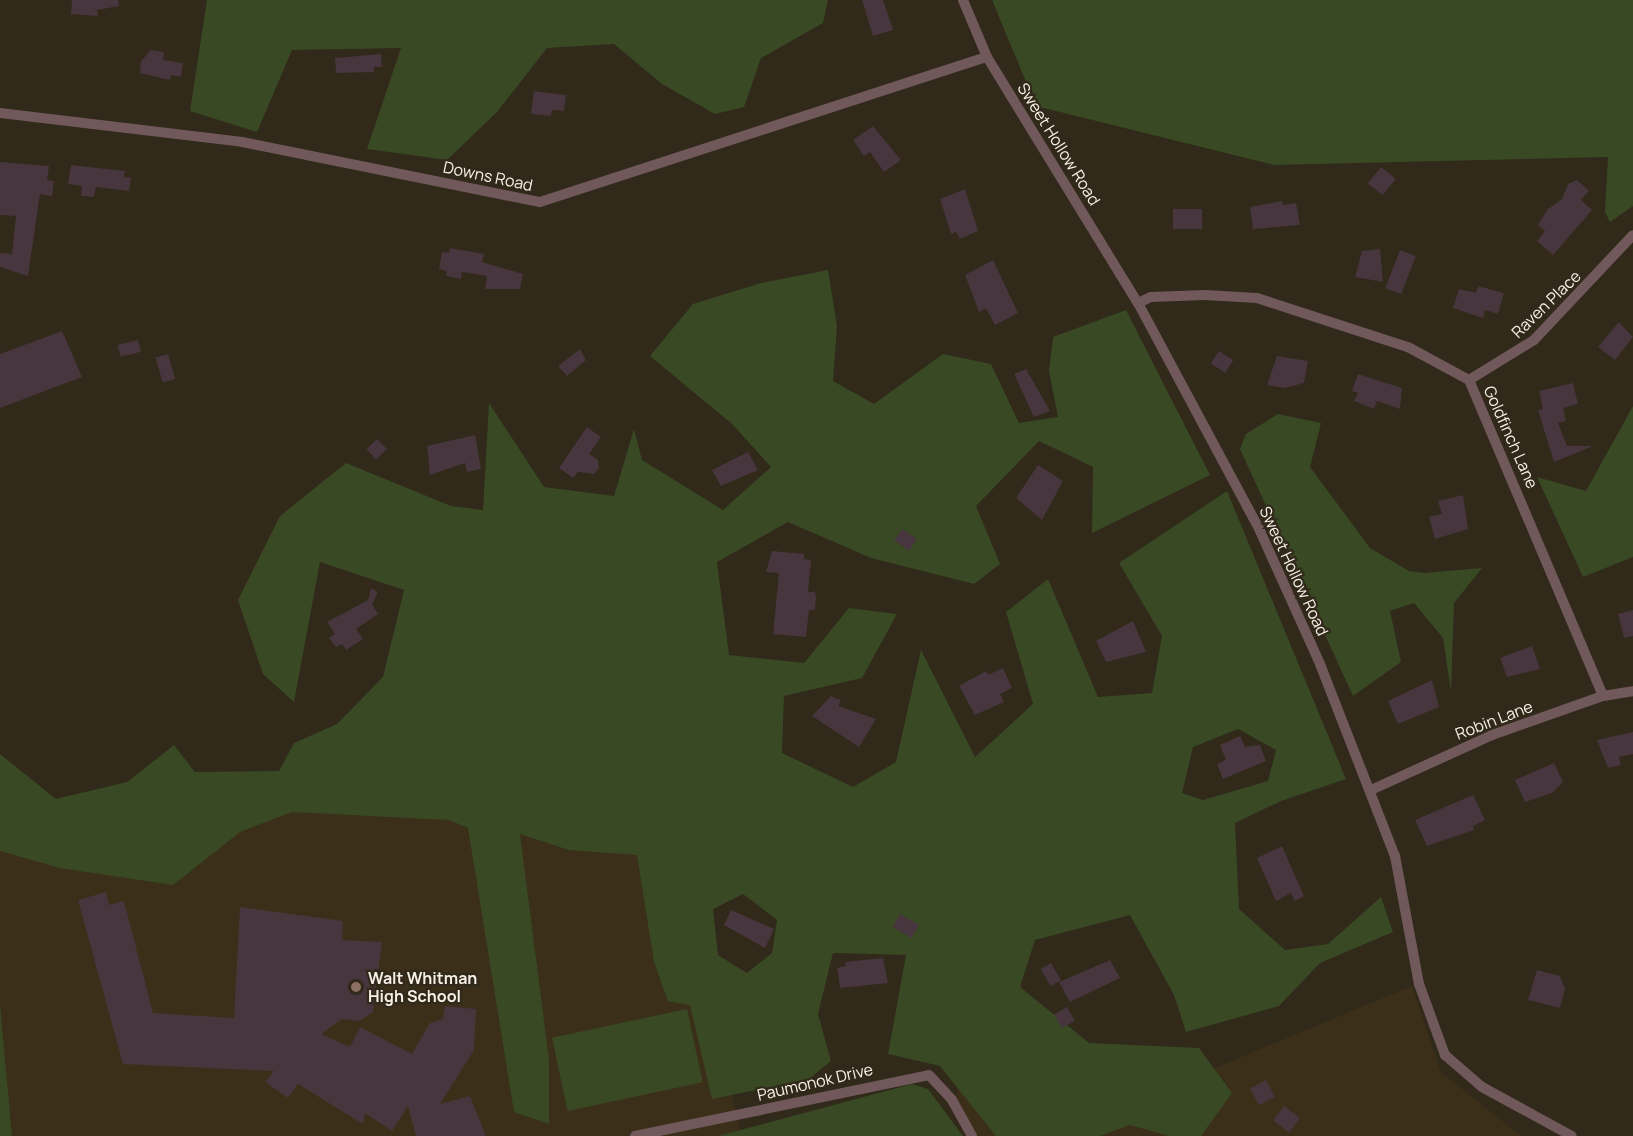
<!DOCTYPE html>
<style>
body{margin:0}
#map{position:relative;width:1633px;height:1136px;overflow:hidden;background:#31291a;font-family:Manrope,sans-serif}
div>[style]{position:absolute}
.built>*{inset:0;background:#3b2f1a}
.green>*{inset:0;background:#384924;transform-origin:0 0}
.building>*{inset:0;background:#47363d;transform-origin:0 0}
.minor>*{height:10px;margin:-5px;padding:0 5px;transform-origin:5px;border-radius:5px;background:#71595b}
.dots>*{width:16px;height:16px;translate:-50% -50%;box-sizing:border-box;border:3px solid #31291a;border-radius:50%}
span{translate:-50% -50%;white-space:nowrap;text-align:center;line-height:1.15;-webkit-text-stroke:4.5px #31291a;paint-order:stroke}
.street-label{font-size:16px;color:#f6f0e7}
.poi-label{font-size:16px;color:#f6f0e7;font-weight:700}
.left{translate:0 -50%;text-align:left}
</style>
<div id="map">
<div class="built">
<i style="clip-path:polygon(654px 709px,741px 1136px,0 1136px,0 838px)"></i>
<i style="clip-path:polygon(1005px 947px,1069px 1093px,1111px 1111px,1412px 986px,1441px 1072px,1521px 1136px,972px 1136px,957px 1097px,957px 961px)"></i>
</div>
<div class="green">
<i style="clip-path:polygon(207px 0,828px 0,823px 23px,761px 58px,744px 107px,715px 114px,662px 84px,614px 44px,547px 48px,497px 112px,447px 160px,367px 149px,401px 48px,292px 50px,257px 132px,190px 111px)"></i>
<i style="clip-path:polygon(992px 0,1633px 0,1633px 206px,1610px 222px,1605px 212px,1608px 157px,1274px 165px,1036px 106px)"></i>
<i style="clip-path:polygon(evenodd,828px 270px,837px 326px,833px 381px,874px 404px,943px 354px,991px 364px,1019px 423px,1058px 417px,1049px 371px,1053px 337px,1126px 310px,1210px 475px,1092px 533px,1093px 467px,1039px 441px,976px 506px,1000px 564px,974px 584px,871px 558px,788px 522px,717px 562px,729px 655px,804px 663px,849px 608px,897px 614px,862px 678px,784px 696px,782px 753px,853px 787px,896px 762px,921px 650px,975px 757px,1033px 704px,1006px 612px,1048px 579px,1098px 697px,1152px 693px,1162px 636px,1119px 563px,1227px 491px,1346px 779px,1281px 801px,1235px 823px,1239px 909px,1285px 950px,1328px 944px,1381px 897px,1393px 932px,1320px 963px,1279px 1006px,1186px 1032px,1174px 995px,1130px 915px,1035px 940px,1020px 987px,1089px 1043px,1199px 1048px,1232px 1093px,1201px 1136px,1169px 1136px,1130px 1125px,1100px 1136px,996px 1136px,940px 1066px,888px 1054px,906px 955px,833px 953px,818px 1014px,831px 1061px,809px 1079px,712px 1099px,690px 1005px,668px 1001px,654px 962px,637px 855px,569px 850px,520px 834px,549px 1060px,549px 1124px,514px 1112px,468px 828px,449px 820px,292px 812px,240px 832px,173px 885px,60px 868px,0 851px,0 754px,56px 799px,127px 782px,174px 745px,195px 772px,279px 771px,294px 743px,337px 724px,383px 677px,404px 590px,320px 562px,294px 702px,263px 674px,238px 600px,280px 516px,346px 463px,451px 506px,483px 510px,489px 403px,544px 487px,614px 496px,634px 429px,642px 460px,723px 510px,771px 467px,732px 424px,650px 356px,693px 304px,761px 283px,828px 270px,1238px 729px,1276px 750px,1268px 781px,1203px 800px,1182px 793px,1193px 747px,1238px 729px,828px 270px,743px 894px,777px 920px,772px 953px,747px 973px,718px 955px,713px 909px,743px 894px)"></i>
<i style="clip-path:polygon(1633px 406px,1633px 557px,1583px 577px,1537px 477px,1586px 491px)"></i>
<i style="clip-path:polygon(1278px 414px,1321px 423px,1310px 467px,1370px 548px,1409px 571px,1424px 573px,1482px 568px,1454px 603px,1451px 692px,1443px 638px,1414px 603px,1390px 611px,1401px 662px,1353px 696px,1240px 449px,1246px 434px)"></i>
<i style="clip-path:polygon(0 1005px,12px 1136px,0 1136px)"></i>
<i style="left:687px;top:1009px;width:75px;height:138px;rotate:78deg"></i>
<i style="clip-path:polygon(912px 1084px,928px 1089px,963px 1136px,718px 1136px)"></i>
</div>
<div class="building">
<i style="clip-path:polygon(72px 0,118px 0,119px 6px,97px 10px,98px 16px,71px 14px)"></i>
<i style="clip-path:polygon(862px 0,883px 0,893px 30px,873px 36px)"></i>
<i style="clip-path:polygon(151px 50px,164px 52px,163px 60px,183px 63px,181px 77px,171px 75px,170px 80px,140px 73px,141px 61px)"></i>
<i style="clip-path:polygon(381px 54px,382px 67px,374px 67px,374px 72px,336px 73px,335px 58px)"></i>
<i style="clip-path:polygon(534px 91px,566px 95px,564px 111px,552px 110px,551px 116px,531px 114px)"></i>
<i style="clip-path:polygon(873px 126px,901px 160px,884px 172px,870px 152px,864px 156px,853px 140px)"></i>
<i style="clip-path:polygon(0 162px,49px 166px,47px 180px,54px 181px,52px 196px,40px 194px,28px 276px,0 267px,0 253px,12px 254px,16px 216px,0 215px)"></i>
<i style="clip-path:polygon(71px 165px,125px 171px,124px 177px,131px 178px,129px 191px,96px 187px,94px 197px,81px 196px,82px 186px,68px 184px)"></i>
<i style="left:1381px;top:167px;width:19px;height:21px;rotate:39deg"></i>
<i style="clip-path:polygon(1577px 180px,1589px 191px,1581px 200px,1592px 210px,1553px 255px,1537px 241px,1545px 231px,1538px 225px,1547px 210px,1562px 199px,1568px 184px)"></i>
<i style="clip-path:polygon(965px 189px,978px 231px,960px 239px,956px 232px,951px 234px,940px 199px)"></i>
<i style="clip-path:polygon(1282px 201px,1283px 205px,1296px 203px,1300px 225px,1253px 229px,1250px 207px)"></i>
<i style="left:1173px;top:209px;width:29px;height:20px"></i>
<i style="clip-path:polygon(450px 248px,484px 254px,482px 262px,523px 274px,520px 289px,485px 289px,487px 276px,462px 272px,461px 279px,446px 276px,447px 271px,439px 269px,442px 252px,449px 253px)"></i>
<i style="clip-path:polygon(1380px 249px,1383px 282px,1355px 277px,1362px 251px)"></i>
<i style="left:1400px;top:250px;width:17px;height:41px;rotate:21deg"></i>
<i style="clip-path:polygon(993px 260px,1018px 313px,995px 325px,986px 308px,979px 312px,965px 275px)"></i>
<i style="clip-path:polygon(1478px 286px,1504px 293px,1498px 314px,1485px 310px,1483px 318px,1453px 308px,1459px 289px,1476px 293px)"></i>
<i style="clip-path:polygon(1619px 322px,1633px 337px,1615px 360px,1598px 347px)"></i>
<i style="clip-path:polygon(62px 331px,82px 377px,0 408px,0 354px)"></i>
<i style="left:138px;top:340px;width:12px;height:21px;rotate:76deg"></i>
<i style="clip-path:polygon(580px 349px,586px 360px,567px 376px,558px 366px)"></i>
<i style="left:1219px;top:351px;width:17px;height:15px;rotate:33deg"></i>
<i style="left:168px;top:354px;width:26px;height:13px;rotate:74deg"></i>
<i style="clip-path:polygon(1277px 356px,1308px 361px,1304px 383px,1285px 388px,1267px 385px)"></i>
<i style="clip-path:polygon(1026px 369px,1050px 411px,1034px 417px,1014px 374px)"></i>
<i style="clip-path:polygon(1358px 374px,1402px 388px,1400px 409px,1377px 401px,1374px 409px,1354px 401px,1358px 393px,1352px 391px)"></i>
<i style="clip-path:polygon(1573px 383px,1578px 404px,1563px 408px,1566px 421px,1558px 423px,1567px 446px,1593px 446px,1554px 462px,1538px 410px,1543px 409px,1539px 391px)"></i>
<i style="clip-path:polygon(587px 427px,601px 437px,589px 454px,598px 460px,599px 468px,594px 474px,578px 472px,573px 478px,559px 468px)"></i>
<i style="clip-path:polygon(475px 435px,481px 469px,467px 472px,465px 463px,430px 475px,427px 446px)"></i>
<i style="left:377px;top:439px;width:14px;height:15px;rotate:45deg"></i>
<i style="clip-path:polygon(748px 452px,758px 470px,721px 486px,712px 470px)"></i>
<i style="clip-path:polygon(1038px 465px,1063px 481px,1042px 520px,1016px 498px)"></i>
<i style="clip-path:polygon(1463px 495px,1468px 529px,1435px 539px,1429px 517px,1442px 514px,1438px 501px)"></i>
<i style="left:902px;top:529px;width:18px;height:14px;rotate:34deg"></i>
<i style="clip-path:polygon(772px 551px,804px 554px,804px 559px,811px 560px,808px 592px,815px 592px,816px 598px,815px 610px,809px 610px,806px 637px,773px 634px,779px 573px,766px 572px)"></i>
<i style="clip-path:polygon(371px 588px,378px 592px,372px 604px,378px 614px,356px 629px,363px 639px,346px 650px,342px 644px,336px 647px,329px 638px,335px 634px,327px 622px,368px 600px)"></i>
<i style="clip-path:polygon(1633px 610px,1633px 636px,1624px 638px,1618px 614px)"></i>
<i style="clip-path:polygon(1133px 621px,1146px 652px,1106px 662px,1096px 641px)"></i>
<i style="clip-path:polygon(1532px 646px,1540px 669px,1507px 677px,1500px 658px)"></i>
<i style="clip-path:polygon(1003px 668px,1012px 688px,1000px 694px,1004px 702px,975px 715px,959px 686px,986px 671px,988px 675px)"></i>
<i style="clip-path:polygon(1432px 680px,1439px 707px,1398px 724px,1388px 701px)"></i>
<i style="clip-path:polygon(831px 696px,841px 700px,838px 706px,876px 719px,859px 747px,812px 716px)"></i>
<i style="clip-path:polygon(1633px 732px,1633px 754px,1619px 757px,1621px 765px,1608px 768px,1597px 740px)"></i>
<i style="clip-path:polygon(1240px 736px,1245px 747px,1260px 745px,1266px 761px,1223px 779px,1217px 764px,1226px 760px,1220px 745px)"></i>
<i style="clip-path:polygon(1554px 763px,1563px 782px,1552px 793px,1525px 802px,1515px 780px)"></i>
<i style="clip-path:polygon(1473px 795px,1485px 820px,1473px 826px,1474px 830px,1427px 846px,1415px 820px)"></i>
<i style="clip-path:polygon(1282px 846px,1304px 896px,1295px 901px,1291px 893px,1276px 901px,1257px 858px)"></i>
<i style="clip-path:polygon(106px 892px,109px 905px,124px 901px,153px 1013px,234px 1018px,240px 907px,343px 921px,342px 940px,382px 942px,373px 1012px,360px 1021px,342px 1019px,321px 1034px,350px 1047px,360px 1027px,412px 1054px,430px 1023px,443px 1019px,445px 1006px,476px 1009px,474px 1050px,440px 1104px,470px 1096px,486px 1136px,416px 1136px,408px 1106px,392px 1131px,365px 1113px,363px 1124px,298px 1084px,288px 1098px,265px 1082px,274px 1071px,123px 1064px,78px 900px)"></i>
<i style="clip-path:polygon(731px 910px,774px 929px,765px 948px,724px 925px)"></i>
<i style="left:900px;top:914px;width:22px;height:15px;rotate:30deg"></i>
<i style="clip-path:polygon(883px 958px,888px 983px,840px 988px,837px 968px,846px 966px,845px 962px)"></i>
<i style="clip-path:polygon(1110px 960px,1120px 978px,1070px 1002px,1059px 982px)"></i>
<i style="left:1051px;top:963px;width:20px;height:12px;rotate:60deg"></i>
<i style="clip-path:polygon(1537px 970px,1560px 976px,1565px 989px,1560px 1008px,1528px 1000px)"></i>
<i style="left:1067px;top:1007px;width:16px;height:15px;rotate:60deg"></i>
<i style="left:1266px;top:1080px;width:19px;height:18px;rotate:62deg"></i>
<i style="left:1284px;top:1106px;width:20px;height:18px;rotate:37deg"></i>
</div>
<div class="minor">
<i style="left:963px;top:0;width:62px;rotate:67.2deg"></i>
<i style="left:987px;top:57px;width:289px;rotate:58.5deg"></i>
<i style="left:1138px;top:303px;width:259px;rotate:61.8deg"></i>
<i style="left:1260px;top:531px;width:146px;rotate:65.7deg"></i>
<i style="left:1320px;top:664px;width:206px;rotate:68.7deg"></i>
<i style="left:1395px;top:856px;width:130px;rotate:79.4deg"></i>
<i style="left:1419px;top:984px;width:76px;rotate:69.9deg"></i>
<i style="left:1445px;top:1055px;width:49px;rotate:40.9deg"></i>
<i style="left:1482px;top:1087px;width:102px;rotate:28.6deg"></i>
<i style="left:0;top:113px;width:244px;rotate:6.8deg"></i>
<i style="left:242px;top:142px;width:304px;rotate:11.4deg"></i>
<i style="left:540px;top:202px;width:470px;rotate:-18deg"></i>
<i style="left:1138px;top:303px;width:14px;rotate:-25deg"></i>
<i style="left:1151px;top:297px;width:54px;rotate:-2.1deg"></i>
<i style="left:1205px;top:295px;width:52px;rotate:3.3deg"></i>
<i style="left:1257px;top:298px;width:159px;rotate:18deg"></i>
<i style="left:1408px;top:347px;width:69px;rotate:28.4deg"></i>
<i style="left:1469px;top:380px;width:343px;rotate:67deg"></i>
<i style="left:1469px;top:380px;width:76px;rotate:-31.6deg"></i>
<i style="left:1534px;top:340px;width:144px;rotate:-46.7deg"></i>
<i style="left:1371px;top:790px;width:133px;rotate:-24.4deg"></i>
<i style="left:1492px;top:735px;width:118px;rotate:-19.4deg"></i>
<i style="left:1603px;top:696px;width:30px;rotate:-9deg"></i>
<i style="left:635px;top:1136px;width:300px;rotate:-11.7deg"></i>
<i style="left:929px;top:1075px;width:34px;rotate:47deg"></i>
<i style="left:952px;top:1100px;width:41px;rotate:60.9deg"></i>
</div>
<div class="dots">
<i style="left:356px;top:987px;background:#8d6e63"></i>
</div>
<div class="street-label">
<span style="left:1059px;top:144px;rotate:58deg">Sweet Hollow Road</span>
<span style="left:488px;top:176px;rotate:12deg">Downs Road</span>
<span style="left:1546px;top:304px;rotate:-44deg">Raven Place</span>
<span style="left:1511px;top:437px;rotate:66deg">Goldfinch Lane</span>
<span style="left:1294px;top:571px;rotate:65deg">Sweet Hollow Road</span>
<span style="left:1494px;top:720px;rotate:-21deg">Robin Lane</span>
<span style="left:815px;top:1082px;rotate:-13deg">Paumonok Drive</span>
</div>
<div class="poi-label">
<span class="left" style="left:368px;top:987px">Walt Whitman<br>High School</span>
</div>
</div>
